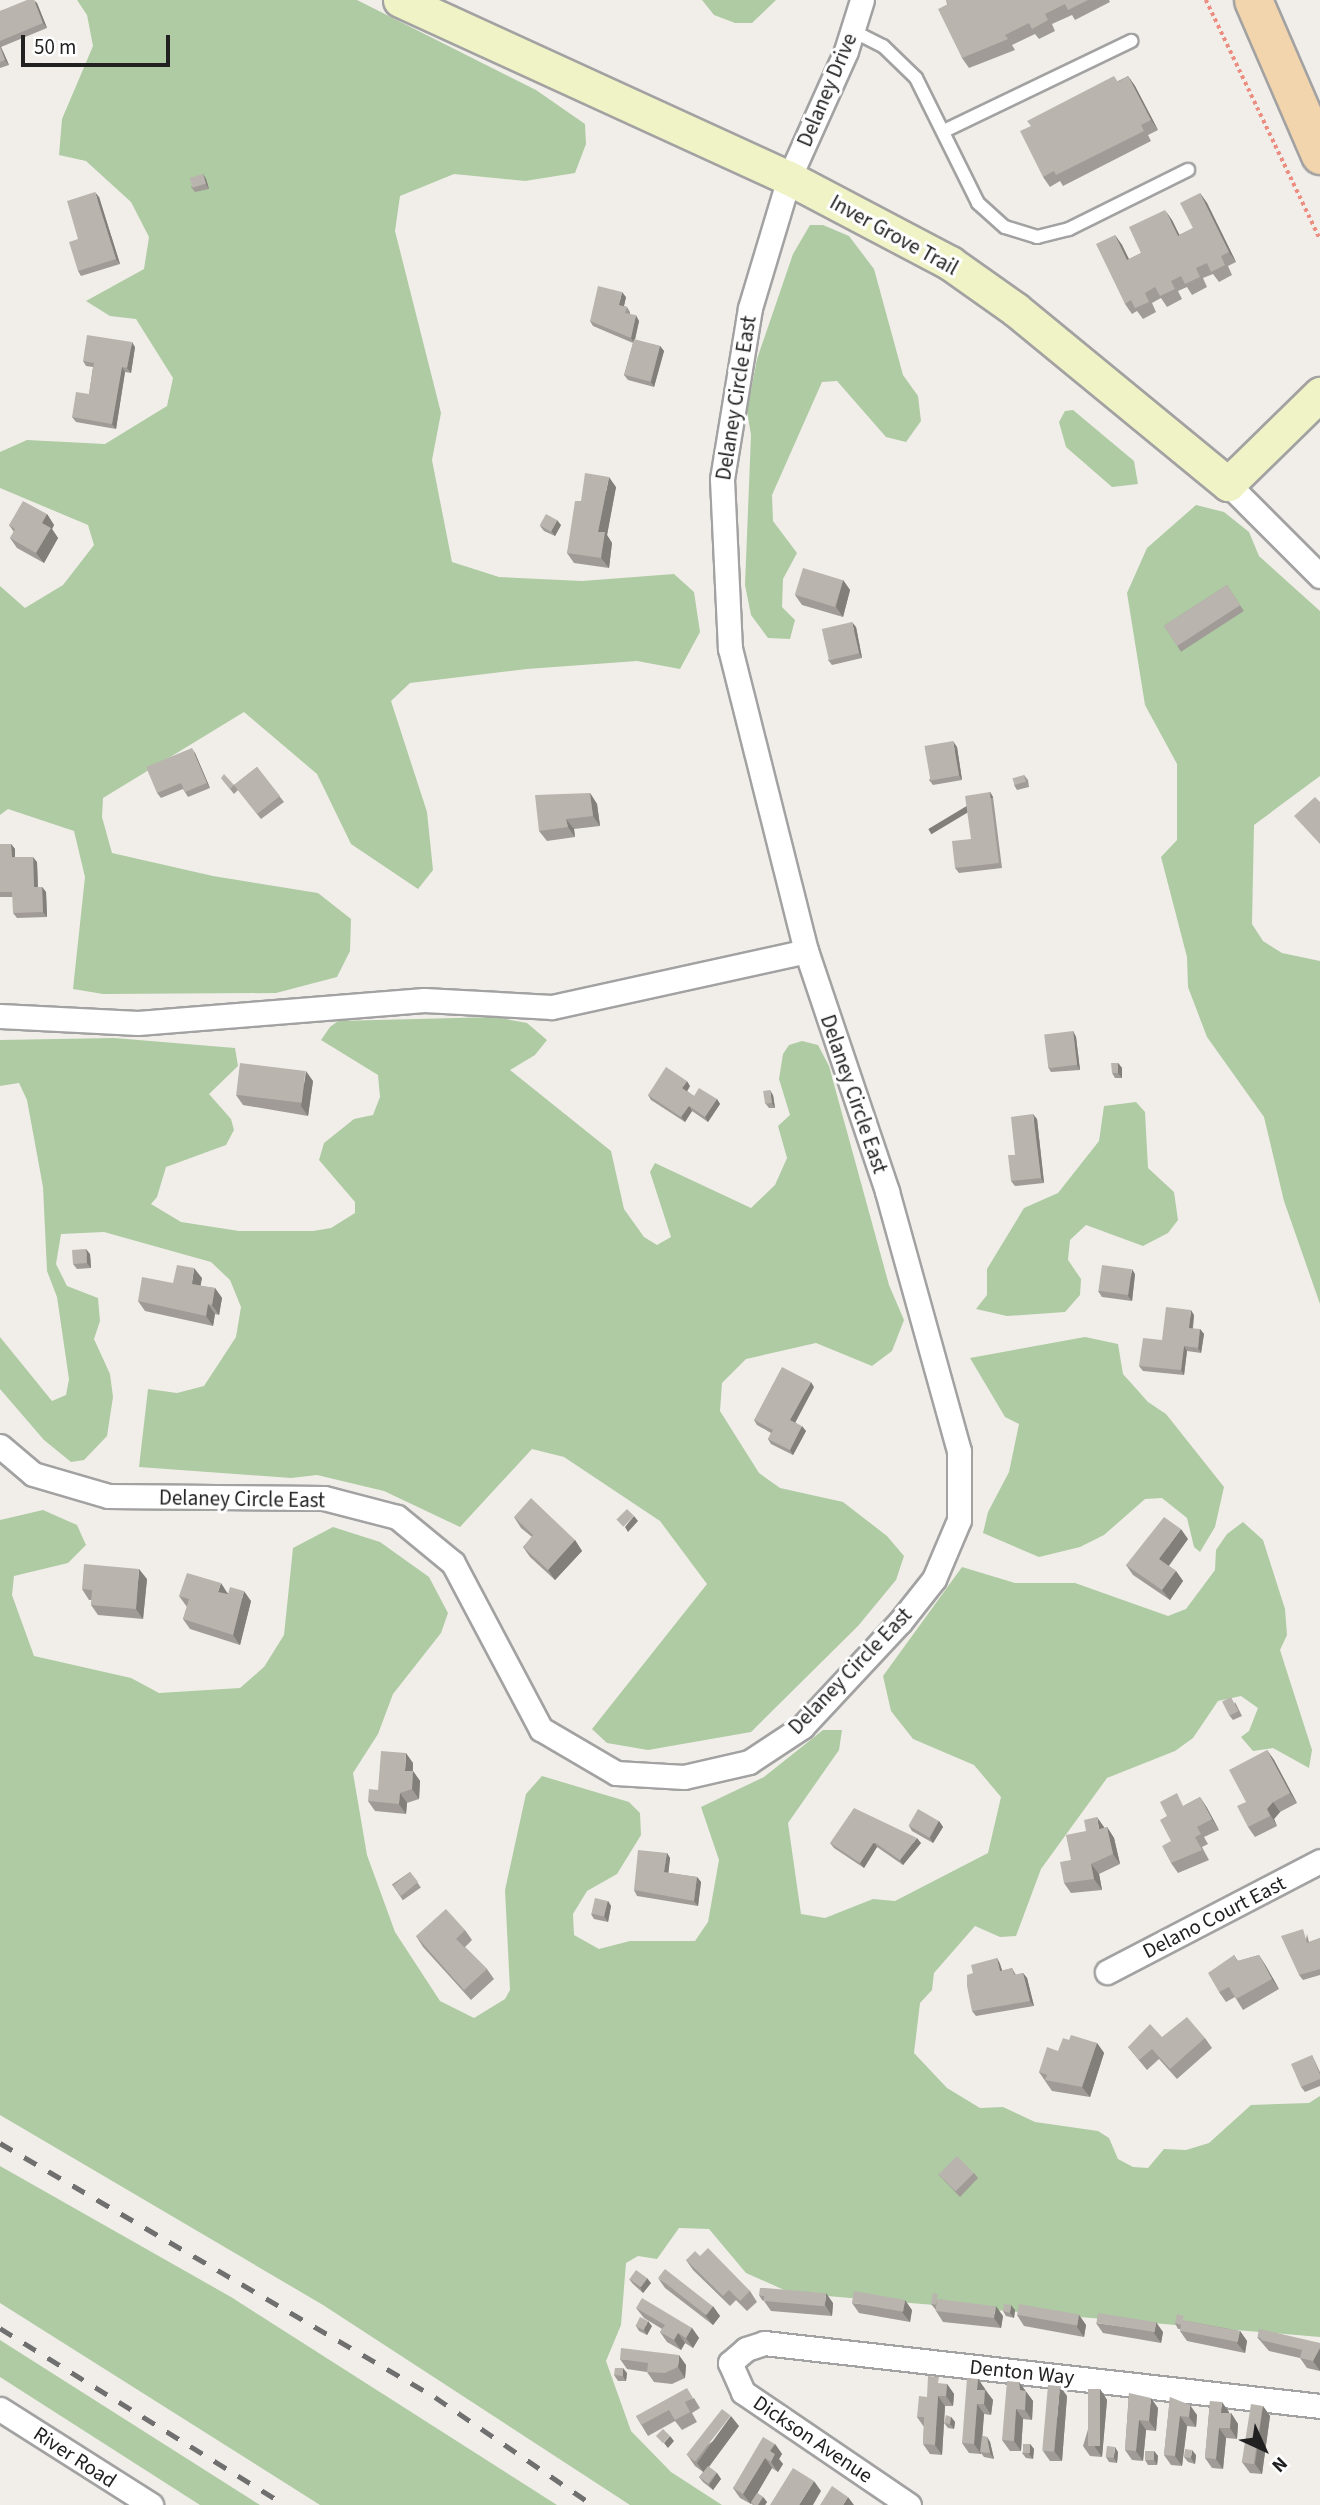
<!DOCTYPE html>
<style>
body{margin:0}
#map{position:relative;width:1320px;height:2505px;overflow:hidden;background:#f1eee9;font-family:"Source Sans 3",sans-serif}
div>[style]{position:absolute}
.forest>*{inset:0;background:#aecba3}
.path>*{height:3.5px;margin-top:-1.75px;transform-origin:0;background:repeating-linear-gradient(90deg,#eb8d80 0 3.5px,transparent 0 7px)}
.roads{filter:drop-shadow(2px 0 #a2a2a2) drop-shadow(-2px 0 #a2a2a2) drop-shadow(0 2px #a2a2a2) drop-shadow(0 -2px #a2a2a2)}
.lane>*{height:12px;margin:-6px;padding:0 6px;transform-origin:6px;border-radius:6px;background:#fff}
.street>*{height:23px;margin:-11.5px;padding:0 11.5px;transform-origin:11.5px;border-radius:11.5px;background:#fff}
.secondary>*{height:33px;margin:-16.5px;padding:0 16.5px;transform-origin:16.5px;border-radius:16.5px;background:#f0f3c5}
.primary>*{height:37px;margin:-18.5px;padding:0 18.5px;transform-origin:18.5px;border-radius:18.5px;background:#f2d5ad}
.rail>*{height:5px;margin-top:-2.5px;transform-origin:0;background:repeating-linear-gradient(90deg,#6f6f6f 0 14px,transparent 0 28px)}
.wall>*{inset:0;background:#a09b96;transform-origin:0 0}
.shaded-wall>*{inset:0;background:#827e7a;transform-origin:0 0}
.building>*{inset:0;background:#bab4af;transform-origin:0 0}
span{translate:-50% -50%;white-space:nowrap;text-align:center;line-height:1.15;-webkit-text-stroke:6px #fff;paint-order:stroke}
.street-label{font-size:21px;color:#212121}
.north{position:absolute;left:1229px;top:2414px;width:70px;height:70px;-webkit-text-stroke:5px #fff;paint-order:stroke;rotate:135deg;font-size:19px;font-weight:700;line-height:28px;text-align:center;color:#212121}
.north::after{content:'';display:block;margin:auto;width:24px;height:32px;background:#212121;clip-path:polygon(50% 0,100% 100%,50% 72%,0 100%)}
.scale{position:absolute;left:21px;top:35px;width:149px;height:32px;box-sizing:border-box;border:4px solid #212121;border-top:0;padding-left:9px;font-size:21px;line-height:24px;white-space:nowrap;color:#212121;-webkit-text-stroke:5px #fff;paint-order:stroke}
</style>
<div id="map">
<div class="forest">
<i style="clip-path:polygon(77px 0,357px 0,536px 90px,585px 124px,586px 144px,575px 173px,525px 181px,454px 174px,400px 196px,395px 231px,441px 413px,432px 460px,452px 562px,499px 577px,582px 581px,674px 574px,694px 592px,700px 632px,680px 669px,637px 661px,527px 669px,410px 683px,391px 701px,427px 812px,433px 870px,418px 889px,351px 844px,317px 774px,244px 712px,103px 798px,102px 817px,112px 853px,213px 876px,318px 893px,351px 919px,350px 951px,337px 977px,276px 993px,103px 994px,73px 989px,85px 877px,74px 831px,8px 809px,0 815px,0 586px,25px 608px,63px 585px,94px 545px,88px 525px,0 488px,0 452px,27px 440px,105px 444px,167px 406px,173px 378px,136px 319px,110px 316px,86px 301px,144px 269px,149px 237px,131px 202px,86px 161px,59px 155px,62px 119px,93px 46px,87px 15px)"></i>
<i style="clip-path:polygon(702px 0,776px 0,752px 23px,735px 23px,714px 15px)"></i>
<i style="clip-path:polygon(810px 225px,823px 225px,849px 236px,874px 269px,903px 375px,918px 396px,921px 421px,906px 442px,886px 437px,837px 381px,822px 382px,772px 495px,773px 521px,797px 553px,783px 579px,782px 607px,795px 620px,790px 639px,768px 638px,751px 615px,745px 585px,751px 435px,747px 411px,757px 359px,793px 254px)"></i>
<i style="clip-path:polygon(1073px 410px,1134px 461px,1138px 484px,1112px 487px,1066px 447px,1059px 422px,1065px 411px)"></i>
<i style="clip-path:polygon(1196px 505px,1224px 512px,1249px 532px,1259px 556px,1320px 611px,1320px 776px,1254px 825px,1252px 924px,1263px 941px,1282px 953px,1320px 961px,1320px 1304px,1284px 1201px,1264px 1117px,1207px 1037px,1188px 987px,1187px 957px,1161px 857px,1177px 840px,1177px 764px,1145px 705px,1127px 593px,1147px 548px)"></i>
<i style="clip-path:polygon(495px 1017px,527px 1023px,547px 1040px,535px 1055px,510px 1070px,611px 1151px,624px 1209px,644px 1237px,657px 1245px,671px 1237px,650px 1172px,655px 1163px,751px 1208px,775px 1185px,787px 1158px,778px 1126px,790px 1115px,779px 1079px,783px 1054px,789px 1045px,802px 1041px,818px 1045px,829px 1066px,889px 1285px,904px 1320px,892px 1351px,872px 1366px,816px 1343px,746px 1359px,722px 1383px,720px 1411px,759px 1473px,780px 1488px,843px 1502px,887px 1536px,904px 1556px,896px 1580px,858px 1626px,751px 1732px,648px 1750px,607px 1743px,592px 1729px,707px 1584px,660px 1521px,564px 1457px,532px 1449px,460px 1527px,384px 1491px,317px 1475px,291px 1478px,139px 1467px,148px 1389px,177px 1393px,204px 1386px,236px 1337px,241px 1307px,230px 1280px,211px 1262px,104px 1232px,61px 1234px,56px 1264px,67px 1286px,98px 1298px,100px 1321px,94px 1339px,110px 1374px,113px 1397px,107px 1436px,84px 1460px,71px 1462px,44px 1440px,0 1389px,0 1337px,52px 1401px,66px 1395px,69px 1379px,57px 1297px,47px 1271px,43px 1187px,27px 1100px,19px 1083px,0 1086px,0 1040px,114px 1038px,235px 1048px,238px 1066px,209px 1094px,231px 1119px,234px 1130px,226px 1145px,166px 1167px,157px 1197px,151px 1204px,181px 1222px,239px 1231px,313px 1231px,331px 1228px,355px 1213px,355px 1202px,319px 1160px,324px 1143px,354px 1119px,373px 1115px,380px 1097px,378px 1075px,321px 1040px,330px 1027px,338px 1021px)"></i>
<i style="clip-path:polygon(1136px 1102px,1145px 1112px,1148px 1168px,1174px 1192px,1178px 1220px,1168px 1233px,1143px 1246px,1086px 1225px,1070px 1240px,1068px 1260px,1081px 1279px,1080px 1295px,1065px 1312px,1007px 1316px,976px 1309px,987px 1295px,987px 1269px,1024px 1208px,1058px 1193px,1099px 1141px,1104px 1106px)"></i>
<i style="clip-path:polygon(1085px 1337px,1118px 1344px,1123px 1374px,1148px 1402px,1166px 1414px,1224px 1487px,1215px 1527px,1200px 1552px,1194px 1547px,1187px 1518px,1162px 1498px,1145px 1499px,1104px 1535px,1080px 1547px,1039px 1557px,983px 1533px,988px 1512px,1009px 1472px,1019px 1424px,1005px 1417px,970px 1358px)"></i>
<i style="clip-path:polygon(43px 1510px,77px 1525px,86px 1545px,68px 1563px,14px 1576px,12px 1595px,34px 1656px,131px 1678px,159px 1693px,240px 1688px,264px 1667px,284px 1635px,293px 1548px,333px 1527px,380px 1542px,429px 1577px,448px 1613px,441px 1633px,393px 1694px,378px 1734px,353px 1773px,367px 1855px,395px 1932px,440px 2001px,474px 2018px,505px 1999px,510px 1990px,505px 1890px,526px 1794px,542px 1776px,629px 1802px,640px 1813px,641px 1835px,617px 1874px,587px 1891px,573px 1914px,574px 1935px,599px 1949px,630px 1941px,695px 1941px,708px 1922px,719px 1860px,701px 1807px,764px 1777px,823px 1730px,842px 1730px,839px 1750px,788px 1823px,801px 1914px,825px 1918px,873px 1899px,895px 1901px,988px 1853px,1001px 1797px,974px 1765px,913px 1739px,891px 1711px,883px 1676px,962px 1567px,1015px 1583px,1075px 1583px,1168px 1616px,1186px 1609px,1215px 1570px,1216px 1550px,1227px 1534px,1243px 1522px,1263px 1540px,1285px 1609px,1287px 1635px,1280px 1650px,1312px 1750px,1309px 1768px,1273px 1748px,1253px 1751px,1241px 1737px,1249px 1731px,1258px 1708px,1241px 1696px,1218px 1701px,1193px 1738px,1175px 1751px,1107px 1778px,1041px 1869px,1016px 1936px,1000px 1937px,975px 1926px,934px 1973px,932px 1990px,920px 2003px,914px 2053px,947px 2088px,980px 2108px,1003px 2107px,1035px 2122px,1098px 2131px,1109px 2138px,1118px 2159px,1133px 2167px,1148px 2168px,1164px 2149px,1186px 2150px,1209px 2143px,1251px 2105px,1309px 2103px,1320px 2096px,1320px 2337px,791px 2293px,746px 2273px,709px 2229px,679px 2228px,657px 2259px,638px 2256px,626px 2263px,621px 2325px,606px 2361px,631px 2431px,671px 2472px,722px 2505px,630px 2505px,323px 2305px,0 2115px,0 1520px)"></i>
<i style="clip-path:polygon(0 2166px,231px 2297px,557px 2505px,320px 2505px,0 2303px)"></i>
<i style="clip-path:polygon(0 2340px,260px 2505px,200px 2505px,0 2377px)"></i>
</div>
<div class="path">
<i style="left:1206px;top:0;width:265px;rotate:64.5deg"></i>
</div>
<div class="roads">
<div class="lane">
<i style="left:853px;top:31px;width:34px;rotate:27deg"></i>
<i style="left:883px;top:46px;width:46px;rotate:44.1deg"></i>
<i style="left:916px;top:78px;width:140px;rotate:63.6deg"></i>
<i style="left:978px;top:203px;width:36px;rotate:42deg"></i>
<i style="left:1005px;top:227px;width:34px;rotate:17deg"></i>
<i style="left:1037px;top:237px;width:33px;rotate:-14deg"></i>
<i style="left:1069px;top:229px;width:133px;rotate:-26.4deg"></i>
<i style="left:944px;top:131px;width:208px;rotate:-25.7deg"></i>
</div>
<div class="street">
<i style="left:1228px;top:484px;width:130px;rotate:45deg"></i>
<i style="left:0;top:1016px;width:138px;rotate:2.9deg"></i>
<i style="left:138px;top:1023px;width:287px;rotate:-4.6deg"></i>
<i style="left:424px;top:1000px;width:128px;rotate:3.1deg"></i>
<i style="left:552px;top:1007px;width:260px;rotate:-12.4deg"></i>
<i style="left:0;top:1446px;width:43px;rotate:40.3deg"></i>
<i style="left:33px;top:1474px;width:78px;rotate:16.3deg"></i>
<i style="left:108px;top:1496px;width:216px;rotate:0.5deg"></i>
<i style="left:324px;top:1498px;width:75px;rotate:14.6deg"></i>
<i style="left:397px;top:1517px;width:72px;rotate:39.4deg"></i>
<i style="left:453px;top:1563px;width:188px;rotate:62.1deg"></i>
<i style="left:541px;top:1729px;width:87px;rotate:30.4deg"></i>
<i style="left:616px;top:1773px;width:68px;rotate:3.4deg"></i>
<i style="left:684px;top:1777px;width:67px;rotate:-13deg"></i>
<i style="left:749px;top:1762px;width:64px;rotate:-33.4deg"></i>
<i style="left:802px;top:1727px;width:144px;rotate:-47deg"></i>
<i style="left:900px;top:1622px;width:55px;rotate:-51.7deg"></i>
<i style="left:934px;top:1579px;width:64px;rotate:-67deg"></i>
<i style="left:959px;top:1520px;width:69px;rotate:-90deg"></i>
<i style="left:959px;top:1451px;width:270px;rotate:-105.5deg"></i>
<i style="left:887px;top:1191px;width:253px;rotate:-108.6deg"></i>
<i style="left:806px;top:951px;width:311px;rotate:-104.1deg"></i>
<i style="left:730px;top:649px;width:170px;rotate:-92.7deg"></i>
<i style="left:722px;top:479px;width:173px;rotate:-80.7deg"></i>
<i style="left:750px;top:308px;width:136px;rotate:-73.3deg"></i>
<i style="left:789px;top:178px;width:139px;rotate:-65.8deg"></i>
<i style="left:846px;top:51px;width:53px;rotate:-72.6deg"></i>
<i style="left:1107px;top:1972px;width:240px;rotate:-27.5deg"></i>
<i style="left:0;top:2409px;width:179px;rotate:32.4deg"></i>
<i style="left:909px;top:2505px;width:201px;rotate:-145.8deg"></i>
<i style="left:743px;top:2392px;width:32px;rotate:-114deg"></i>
<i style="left:730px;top:2363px;width:21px;rotate:-41deg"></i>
<i style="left:746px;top:2349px;width:19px;rotate:-18deg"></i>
<i style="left:764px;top:2343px;width:560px;rotate:6.46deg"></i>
</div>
<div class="secondary">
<i style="left:400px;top:0;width:428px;rotate:24.6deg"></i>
<i style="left:789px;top:178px;width:182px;rotate:27.8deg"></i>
<i style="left:950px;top:263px;width:80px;rotate:35.3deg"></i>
<i style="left:1015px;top:309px;width:276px;rotate:39.4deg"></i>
<i style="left:1228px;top:484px;width:129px;rotate:-44.4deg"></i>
</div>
<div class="primary">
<i style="left:1253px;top:0;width:169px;rotate:66.6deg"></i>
</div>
</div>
<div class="rail">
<i style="left:0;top:2143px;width:504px;rotate:30.28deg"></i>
<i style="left:435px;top:2397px;width:191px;rotate:34.4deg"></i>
<i style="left:0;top:2328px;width:335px;rotate:31.8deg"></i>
</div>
<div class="wall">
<i style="clip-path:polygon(946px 0,1109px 0,1110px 2px,1075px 20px,1072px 15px,1052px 24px,1055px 31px,1039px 39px,1035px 34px,1012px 45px,1015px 50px,969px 68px,962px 58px)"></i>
<i style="clip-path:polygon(37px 3px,47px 28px,1px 47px,9px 65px,0 68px,0 11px)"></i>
<i style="clip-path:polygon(1128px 76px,1135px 86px,1158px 130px,1148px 135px,1151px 141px,1063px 186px,1060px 181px,1050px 187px,1043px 177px,1118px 81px)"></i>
<i style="clip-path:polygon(203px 174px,206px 179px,209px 189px,195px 192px,191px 187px)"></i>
<i style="clip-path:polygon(1200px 193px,1207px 203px,1236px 262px,1228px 266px,1232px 275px,1219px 282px,1213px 274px,1203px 278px,1207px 287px,1192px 295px,1187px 287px,1178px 291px,1182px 299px,1167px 307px,1161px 298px,1152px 303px,1156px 312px,1143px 319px,1137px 311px,1132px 314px,1125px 304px,1115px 235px,1122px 245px,1129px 259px,1141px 253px,1172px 220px,1179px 235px,1193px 228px)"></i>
<i style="clip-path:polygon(99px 197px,120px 264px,81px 276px,78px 271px,78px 239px)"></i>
<i style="clip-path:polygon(626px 297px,624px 306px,627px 307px,630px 312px,630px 314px,639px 321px,635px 340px,660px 346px,664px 351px,654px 387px,628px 380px,624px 375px,633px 343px,593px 326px,590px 321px)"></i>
<i style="clip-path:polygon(135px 347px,131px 373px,125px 372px,116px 429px,76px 422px,72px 417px,89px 394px,93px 367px,86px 366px,83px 361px)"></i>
<i style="clip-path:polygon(616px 487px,607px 535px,612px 543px,609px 568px,574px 563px,567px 553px,581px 501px)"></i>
<i style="clip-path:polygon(47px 514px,54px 525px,52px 529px,58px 538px,44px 563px,17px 548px,10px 538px,14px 532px,9px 525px)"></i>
<i style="clip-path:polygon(561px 525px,555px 536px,544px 531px,540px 526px)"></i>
<i style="clip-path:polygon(843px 580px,850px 590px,843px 617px,802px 605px,795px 595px)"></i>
<i style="left:1227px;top:585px;width:31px;height:75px;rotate:57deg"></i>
<i style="clip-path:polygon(856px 627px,862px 658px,832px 665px,828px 660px)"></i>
<i style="clip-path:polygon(957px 747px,962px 780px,933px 785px,929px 780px)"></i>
<i style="clip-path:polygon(195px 753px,210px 788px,188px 797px,183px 789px,161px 798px,157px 793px)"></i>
<i style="clip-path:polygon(257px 767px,284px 802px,261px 819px,238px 790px,234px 794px,221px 778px,234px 785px)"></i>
<i style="clip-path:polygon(1024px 775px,1028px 780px,1029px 787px,1017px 790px,1014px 785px)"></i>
<i style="clip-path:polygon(990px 792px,993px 797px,1002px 868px,959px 873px,955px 868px,971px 839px)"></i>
<i style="clip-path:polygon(590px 793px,597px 804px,600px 826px,574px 829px,575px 837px,547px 841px,539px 831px)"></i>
<i style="clip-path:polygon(0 844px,11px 844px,15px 849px,15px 857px,37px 862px,38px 887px,42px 887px,46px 892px,47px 917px,17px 918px,13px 913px,13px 897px,0 897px)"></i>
<i style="clip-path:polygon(1073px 1031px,1076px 1037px,1080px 1070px,1051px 1072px,1048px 1067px)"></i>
<i style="clip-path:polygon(1118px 1063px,1122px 1068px,1122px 1078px,1115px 1078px,1112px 1073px)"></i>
<i style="clip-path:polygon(313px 1081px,308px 1116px,243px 1105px,236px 1095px)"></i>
<i style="clip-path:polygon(690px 1086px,687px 1091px,694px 1096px,717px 1099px,720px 1104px,708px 1122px,692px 1111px,685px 1122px,651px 1100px,648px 1095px)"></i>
<i style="clip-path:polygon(773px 1095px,775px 1108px,769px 1108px,765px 1103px)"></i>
<i style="clip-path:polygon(1037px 1119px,1044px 1183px,1015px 1186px,1011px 1181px,1015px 1155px)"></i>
<i style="clip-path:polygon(90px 1254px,91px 1268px,77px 1269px,73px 1264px)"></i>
<i style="clip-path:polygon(1135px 1274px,1132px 1301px,1102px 1297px,1098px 1291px)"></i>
<i style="clip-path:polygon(202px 1278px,200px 1286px,215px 1288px,222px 1298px,219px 1315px,215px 1314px,213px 1326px,145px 1311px,138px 1301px,173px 1283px)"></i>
<i style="clip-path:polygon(1194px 1315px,1193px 1329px,1200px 1329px,1204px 1334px,1201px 1353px,1187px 1351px,1184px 1375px,1143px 1371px,1139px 1366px,1162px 1340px)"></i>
<i style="clip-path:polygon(814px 1387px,795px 1422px,806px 1431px,793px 1455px,771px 1444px,768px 1439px,771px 1433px,757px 1425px,754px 1420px)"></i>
<i style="clip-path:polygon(514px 1517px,575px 1540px,582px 1551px,555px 1580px,530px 1557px,523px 1547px,532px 1537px,521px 1528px)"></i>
<i style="clip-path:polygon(1188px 1539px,1169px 1566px,1176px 1571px,1183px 1581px,1170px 1600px,1133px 1575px,1126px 1565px)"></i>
<i style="clip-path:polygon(147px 1579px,143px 1619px,98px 1615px,91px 1605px,92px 1600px,89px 1600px,82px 1589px)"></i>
<i style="clip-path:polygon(228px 1593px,251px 1601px,240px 1645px,190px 1629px,183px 1619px,187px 1607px,179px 1596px)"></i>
<i style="clip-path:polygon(1235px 1702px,1242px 1716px,1233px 1720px,1229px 1715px)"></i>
<i style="clip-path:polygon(1267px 1750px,1274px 1760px,1297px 1803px,1280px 1812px,1274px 1819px,1277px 1826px,1255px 1837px,1248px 1827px,1246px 1802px)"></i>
<i style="clip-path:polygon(413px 1763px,413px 1771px,420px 1781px,419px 1799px,407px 1803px,406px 1814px,375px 1811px,368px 1801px,378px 1790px)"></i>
<i style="clip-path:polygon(1200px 1797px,1207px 1808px,1219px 1830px,1204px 1837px,1208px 1844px,1202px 1847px,1209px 1860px,1178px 1873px,1171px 1863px,1171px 1841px,1185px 1805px)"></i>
<i style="clip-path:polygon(939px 1821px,943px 1827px,933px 1843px,912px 1831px,909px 1826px)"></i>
<i style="clip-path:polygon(1107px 1827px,1114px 1838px,1120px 1864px,1099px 1874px,1102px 1890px,1071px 1893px,1064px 1883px,1071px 1860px,1104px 1828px)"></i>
<i style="clip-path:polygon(830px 1843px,921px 1843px,903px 1865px,877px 1847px,864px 1868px,834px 1848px)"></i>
<i style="clip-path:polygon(667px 1853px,670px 1858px,668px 1873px,697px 1877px,701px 1882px,698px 1906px,637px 1896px,634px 1890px)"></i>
<i style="left:410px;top:1872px;width:19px;height:22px;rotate:55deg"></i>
<i style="clip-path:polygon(608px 1901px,611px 1906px,608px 1922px,594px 1919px,591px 1914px)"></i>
<i style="clip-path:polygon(465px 1930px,472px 1940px,465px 1947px,487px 1969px,494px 1979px,471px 2000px,423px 1947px,416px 1936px)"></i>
<i style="clip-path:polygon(1307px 1934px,1309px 1942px,1320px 1938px,1320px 1975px,1303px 1980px,1299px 1975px)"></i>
<i style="clip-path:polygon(1234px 1955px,1238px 1961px,1259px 1955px,1279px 1989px,1243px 2010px,1235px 1997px,1226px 2002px,1219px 1992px)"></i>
<i style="clip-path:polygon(997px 1958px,1000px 1964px,1002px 1971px,1012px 1968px,1016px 1975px,1023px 1973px,1027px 1978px,1034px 2006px,976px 2016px,972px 2011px,973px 1973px)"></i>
<i style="clip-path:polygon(1162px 2037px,1205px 2038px,1212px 2048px,1177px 2079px,1159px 2059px,1147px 2070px,1128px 2047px)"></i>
<i style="clip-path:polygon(1069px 2040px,1097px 2043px,1104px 2053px,1090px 2097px,1052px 2091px,1039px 2072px)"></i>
<i style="clip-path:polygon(1312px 2055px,1320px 2072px,1320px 2086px,1305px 2092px,1301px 2087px)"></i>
<i style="clip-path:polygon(974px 2173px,978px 2178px,960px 2197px,938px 2174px)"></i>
<i style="clip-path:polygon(700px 2256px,750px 2291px,757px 2302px,747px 2311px,736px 2300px,730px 2306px,693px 2270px,686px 2260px)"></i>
<i style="clip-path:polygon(658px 2278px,720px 2316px,713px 2325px,665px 2288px)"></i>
<i style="clip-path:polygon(629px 2279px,651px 2283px,643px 2293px,633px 2284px)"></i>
<i style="clip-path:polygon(759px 2295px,833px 2303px,832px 2316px,771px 2311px,764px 2301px,762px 2300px)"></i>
<i style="clip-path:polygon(942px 2299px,942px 2300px,1003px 2316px,1001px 2328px,943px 2322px,936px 2311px,936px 2310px,931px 2304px)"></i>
<i style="clip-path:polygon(852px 2303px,912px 2310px,910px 2322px,859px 2313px)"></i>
<i style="clip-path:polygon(636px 2308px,692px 2328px,699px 2338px,693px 2348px,685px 2343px,681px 2350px,667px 2342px,660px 2332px,662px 2329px,644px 2318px)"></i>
<i style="clip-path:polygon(1015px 2310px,1014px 2318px,1006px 2316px,1003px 2311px)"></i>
<i style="clip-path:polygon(1017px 2315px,1079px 2315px,1086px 2325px,1084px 2337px,1024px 2326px)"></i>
<i style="clip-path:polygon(1187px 2321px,1240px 2331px,1247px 2341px,1245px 2353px,1187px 2341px,1180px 2331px,1181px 2329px,1178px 2329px,1175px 2323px)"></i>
<i style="clip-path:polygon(1096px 2323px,1163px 2332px,1161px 2343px,1103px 2333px)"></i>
<i style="clip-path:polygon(636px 2326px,652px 2326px,647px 2335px,639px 2331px)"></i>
<i style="clip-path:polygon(1257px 2337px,1320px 2343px,1320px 2371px,1307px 2368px,1300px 2358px,1269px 2351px)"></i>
<i style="clip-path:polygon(620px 2359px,686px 2365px,685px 2378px,672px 2384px,654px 2382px,647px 2372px,627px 2369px)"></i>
<i style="clip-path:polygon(627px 2373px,626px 2381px,618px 2381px,614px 2375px)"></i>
<i style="clip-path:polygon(978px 2379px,993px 2400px,991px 2415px,984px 2414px,982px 2436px,987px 2437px,990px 2442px,994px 2459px,984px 2457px,981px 2453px,981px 2454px,969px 2453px,962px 2443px)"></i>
<i style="clip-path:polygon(1019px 2382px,1033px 2401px,1032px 2420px,1023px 2419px,1021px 2451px,1010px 2451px,1002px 2440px)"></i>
<i style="clip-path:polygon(943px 2384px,947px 2384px,954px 2394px,953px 2406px,945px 2406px,944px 2423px,951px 2417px,955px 2422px,954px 2429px,948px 2428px,944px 2423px,942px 2455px,930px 2454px,923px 2444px,924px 2427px,917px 2417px,927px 2397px)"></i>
<i style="clip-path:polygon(1100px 2389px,1107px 2400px,1102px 2457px,1090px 2456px,1083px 2446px)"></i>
<i style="clip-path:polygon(1129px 2393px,1158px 2408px,1156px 2431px,1146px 2430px,1143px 2461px,1132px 2460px,1125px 2450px)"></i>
<i style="clip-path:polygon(1067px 2396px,1062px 2461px,1050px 2461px,1043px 2451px)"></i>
<i style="clip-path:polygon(1170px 2397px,1197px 2415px,1196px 2427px,1187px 2426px,1182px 2466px,1171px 2465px,1164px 2455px)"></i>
<i style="clip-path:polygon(694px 2398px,700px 2408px,692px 2413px,697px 2422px,682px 2430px,675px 2421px,648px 2436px,636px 2416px)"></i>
<i style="clip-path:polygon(1210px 2401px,1229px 2412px,1229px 2413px,1231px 2413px,1238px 2424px,1237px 2439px,1226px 2438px,1223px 2469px,1212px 2468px,1205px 2458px)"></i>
<i style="clip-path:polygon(1263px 2406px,1270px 2416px,1262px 2474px,1250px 2473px,1242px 2462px)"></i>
<i style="clip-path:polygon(739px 2426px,709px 2467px,717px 2473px,721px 2479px,713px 2490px,703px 2482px,699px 2477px,703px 2472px,695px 2466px,688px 2456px)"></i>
<i style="clip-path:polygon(775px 2444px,782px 2454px,779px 2459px,783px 2464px,778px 2472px,772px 2468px,757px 2493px,763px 2497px,767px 2502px,765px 2505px,753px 2505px,751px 2503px,751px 2504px,740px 2498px,733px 2488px)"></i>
<i style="clip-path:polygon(1030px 2444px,1034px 2449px,1033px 2459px,1026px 2458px,1022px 2453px)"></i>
<i style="clip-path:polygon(1154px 2451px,1158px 2456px,1157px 2465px,1148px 2465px,1145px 2460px)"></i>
<i style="clip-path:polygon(1118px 2452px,1117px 2463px,1109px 2462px,1106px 2457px)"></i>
<i style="clip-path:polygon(1196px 2455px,1195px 2464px,1188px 2462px,1184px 2457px)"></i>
</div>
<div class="shaded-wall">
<i style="clip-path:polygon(34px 0,37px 3px,47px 28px,43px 23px)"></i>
<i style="clip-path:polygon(0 45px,1px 47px,9px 65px,5px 60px)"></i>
<i style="clip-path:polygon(1128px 76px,1135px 86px,1158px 130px,1151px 120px)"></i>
<i style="clip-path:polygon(203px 174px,206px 179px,209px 189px,206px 184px)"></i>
<i style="clip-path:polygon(95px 192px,99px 197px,120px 264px,116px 259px)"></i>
<i style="clip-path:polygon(1200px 193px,1207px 203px,1236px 262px,1229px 252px)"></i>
<i style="clip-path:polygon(1165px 210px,1172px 220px,1185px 246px,1178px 236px)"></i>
<i style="clip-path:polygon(1115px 235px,1122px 245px,1134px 270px,1127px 260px)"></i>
<i style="clip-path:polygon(622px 292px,626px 297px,623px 310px,619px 305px)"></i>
<i style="clip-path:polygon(636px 315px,639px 321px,634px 343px,631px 338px)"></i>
<i style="clip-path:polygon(132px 342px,135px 347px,131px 373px,127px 368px)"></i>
<i style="clip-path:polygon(660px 346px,664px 351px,654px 387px,651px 382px)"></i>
<i style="clip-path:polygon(122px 367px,125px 372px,116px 429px,112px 424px)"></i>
<i style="clip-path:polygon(609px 477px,616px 487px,607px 535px,612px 543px,609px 568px,601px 558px,598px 532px)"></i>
<i style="clip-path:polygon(47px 514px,54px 525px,52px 529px,58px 538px,44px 563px,36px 553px,42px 523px)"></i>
<i style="clip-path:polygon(557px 520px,561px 525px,555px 536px,551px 531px)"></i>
<i style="clip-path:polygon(843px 580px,850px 590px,843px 617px,836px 607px)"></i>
<i style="clip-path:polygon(852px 622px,856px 627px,862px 658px,859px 653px)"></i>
<i style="clip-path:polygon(953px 741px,957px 747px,962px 780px,959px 775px)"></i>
<i style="clip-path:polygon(192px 748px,195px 753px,210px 788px,207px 783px)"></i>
<i style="left:990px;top:792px;width:6px;height:72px;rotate:59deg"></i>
<i style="clip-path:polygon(590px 793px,597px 804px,600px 826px,593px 816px)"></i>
<i style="clip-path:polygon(566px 819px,574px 829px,575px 837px,568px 827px)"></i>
<i style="clip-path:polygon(11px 844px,15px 849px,15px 863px,12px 857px)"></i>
<i style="clip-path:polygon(33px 857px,37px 862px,38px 892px,34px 887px)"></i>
<i style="clip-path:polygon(42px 887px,46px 892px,47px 917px,43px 912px)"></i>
<i style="clip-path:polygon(1073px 1031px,1076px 1037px,1080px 1070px,1077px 1065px)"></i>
<i style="clip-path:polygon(1118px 1063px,1122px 1068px,1122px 1078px,1118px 1073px)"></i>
<i style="clip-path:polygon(306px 1071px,313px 1081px,308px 1116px,301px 1106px)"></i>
<i style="clip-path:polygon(687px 1081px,690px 1086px,686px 1093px,682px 1088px)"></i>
<i style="clip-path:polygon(770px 1090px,773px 1095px,775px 1108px,772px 1103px)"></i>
<i style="clip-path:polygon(717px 1099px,720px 1104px,708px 1122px,705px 1117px)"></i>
<i style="clip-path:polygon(689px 1106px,692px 1111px,685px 1122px,681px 1117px)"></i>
<i style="clip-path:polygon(1033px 1114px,1037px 1119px,1044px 1183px,1041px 1178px)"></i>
<i style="clip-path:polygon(86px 1249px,90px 1254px,91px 1268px,87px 1263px)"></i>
<i style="clip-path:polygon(194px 1268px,202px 1278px,199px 1294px,192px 1284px)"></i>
<i style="clip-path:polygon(1132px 1269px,1135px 1274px,1132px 1301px,1128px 1296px)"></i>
<i style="clip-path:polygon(215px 1288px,222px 1298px,219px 1315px,212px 1305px)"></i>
<i style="clip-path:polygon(208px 1304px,215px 1314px,213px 1326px,206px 1316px)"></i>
<i style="clip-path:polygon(1191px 1310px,1194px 1315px,1192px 1333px,1189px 1328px)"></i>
<i style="clip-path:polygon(1200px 1329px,1204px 1334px,1201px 1353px,1198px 1348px)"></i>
<i style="clip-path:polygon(1184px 1346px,1187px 1351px,1184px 1375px,1181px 1370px)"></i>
<i style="clip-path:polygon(811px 1382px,814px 1387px,794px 1425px,790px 1420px)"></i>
<i style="clip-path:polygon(802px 1426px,806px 1431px,793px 1455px,790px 1450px)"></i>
<i style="clip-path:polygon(634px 1516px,638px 1521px,628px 1532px,625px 1527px)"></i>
<i style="clip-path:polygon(1181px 1529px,1188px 1539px,1166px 1569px,1159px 1559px)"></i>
<i style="clip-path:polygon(575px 1540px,582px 1551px,555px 1580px,548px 1570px)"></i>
<i style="clip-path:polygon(139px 1569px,147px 1579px,143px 1619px,136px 1609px)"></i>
<i style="clip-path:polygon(1176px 1571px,1183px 1581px,1170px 1600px,1162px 1590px)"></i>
<i style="clip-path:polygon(221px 1583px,228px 1594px,225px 1602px,218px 1592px)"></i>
<i style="clip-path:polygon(244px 1591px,251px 1601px,240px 1645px,233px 1635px)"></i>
<i style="clip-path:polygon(1267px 1750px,1274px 1760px,1297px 1803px,1290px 1793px)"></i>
<i style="clip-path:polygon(406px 1753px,413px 1763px,412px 1781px,405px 1771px)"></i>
<i style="clip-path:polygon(413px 1771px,420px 1781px,419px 1799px,412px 1789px)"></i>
<i style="clip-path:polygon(400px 1793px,407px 1803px,406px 1814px,399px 1804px)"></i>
<i style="clip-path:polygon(1200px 1797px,1207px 1808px,1219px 1830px,1212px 1819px)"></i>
<i style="clip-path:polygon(1273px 1802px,1280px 1812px,1274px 1819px,1277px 1826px,1267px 1809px)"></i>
<i style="clip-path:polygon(1097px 1817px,1104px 1827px,1106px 1839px,1099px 1829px)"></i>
<i style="clip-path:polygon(939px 1821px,943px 1827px,933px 1843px,930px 1838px)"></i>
<i style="clip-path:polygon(1107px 1827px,1114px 1838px,1120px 1864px,1113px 1854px)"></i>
<i style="clip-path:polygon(917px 1838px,921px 1843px,903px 1865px,900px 1860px)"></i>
<i style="clip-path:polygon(874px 1842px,877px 1847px,864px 1868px,860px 1863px)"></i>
<i style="clip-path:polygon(667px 1853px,670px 1858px,668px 1877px,664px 1872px)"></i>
<i style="clip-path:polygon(1091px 1864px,1099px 1874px,1102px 1890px,1094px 1879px)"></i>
<i style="clip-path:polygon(697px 1877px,701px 1882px,698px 1906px,694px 1901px)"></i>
<i style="clip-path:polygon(608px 1901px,611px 1906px,608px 1922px,604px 1916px)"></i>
<i style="clip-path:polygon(1259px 1955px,1266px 1966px,1279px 1989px,1272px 1979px)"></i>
<i style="clip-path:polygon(997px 1958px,1000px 1964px,1004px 1976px,1000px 1971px)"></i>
<i style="clip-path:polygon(1023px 1973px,1027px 1978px,1034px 2006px,1030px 2001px)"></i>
<i style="clip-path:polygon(1097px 2043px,1104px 2053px,1090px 2097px,1082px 2087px)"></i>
<i style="clip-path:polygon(647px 2278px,651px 2283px,643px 2293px,640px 2287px)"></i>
<i style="clip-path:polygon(826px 2293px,833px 2303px,832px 2316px,825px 2305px)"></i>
<i style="clip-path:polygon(905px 2300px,912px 2310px,910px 2322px,902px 2312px)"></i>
<i style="clip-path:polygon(1011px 2305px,1015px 2310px,1014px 2318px,1010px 2313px)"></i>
<i style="clip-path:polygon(713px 2306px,720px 2316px,713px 2325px,705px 2315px)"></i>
<i style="clip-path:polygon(996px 2306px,1003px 2316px,1001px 2328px,994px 2318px)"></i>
<i style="clip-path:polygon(1079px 2315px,1086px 2325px,1084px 2337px,1077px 2327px)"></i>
<i style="clip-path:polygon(648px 2321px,652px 2326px,647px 2335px,644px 2330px)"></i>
<i style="clip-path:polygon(1156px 2322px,1163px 2332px,1161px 2343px,1154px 2333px)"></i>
<i style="clip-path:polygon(692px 2328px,699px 2338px,693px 2348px,686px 2338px)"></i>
<i style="clip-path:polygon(1240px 2331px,1247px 2341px,1245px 2353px,1237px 2343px)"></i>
<i style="clip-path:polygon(678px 2333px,685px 2343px,681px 2350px,674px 2340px)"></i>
<i style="clip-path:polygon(1320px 2348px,1320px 2371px,1313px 2361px)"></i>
<i style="clip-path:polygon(679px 2355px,686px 2365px,685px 2378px,678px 2367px)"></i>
<i style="clip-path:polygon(623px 2368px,627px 2373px,626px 2381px,623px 2376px)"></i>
<i style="clip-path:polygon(978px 2379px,985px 2389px,984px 2400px,977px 2390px)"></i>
<i style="clip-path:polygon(1019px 2382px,1033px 2401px,1032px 2420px,1025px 2410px,1020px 2390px)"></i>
<i style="clip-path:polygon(947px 2384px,954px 2394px,953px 2406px,946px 2396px)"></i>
<i style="clip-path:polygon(1060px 2386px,1067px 2396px,1062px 2461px,1054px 2451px)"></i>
<i style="clip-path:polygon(1100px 2389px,1107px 2400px,1102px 2457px,1095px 2447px)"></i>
<i style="clip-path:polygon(985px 2390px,993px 2400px,991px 2415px,984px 2404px)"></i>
<i style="clip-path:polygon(938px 2396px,945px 2406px,942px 2455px,935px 2445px)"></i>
<i style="clip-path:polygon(1151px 2398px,1158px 2408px,1156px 2431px,1149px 2421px)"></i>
<i style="clip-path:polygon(1222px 2402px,1229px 2412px,1229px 2423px,1221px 2413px)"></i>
<i style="clip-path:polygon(977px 2404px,984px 2414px,981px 2454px,974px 2444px)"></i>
<i style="clip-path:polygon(1190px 2405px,1197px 2415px,1196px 2427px,1189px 2417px)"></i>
<i style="clip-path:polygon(1263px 2406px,1270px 2416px,1262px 2474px,1255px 2464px)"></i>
<i style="clip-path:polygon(1016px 2409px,1023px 2419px,1021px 2451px,1014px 2441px)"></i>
<i style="clip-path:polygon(1231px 2413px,1238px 2424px,1237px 2439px,1230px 2428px)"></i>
<i style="clip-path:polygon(731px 2416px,739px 2426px,704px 2473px,697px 2463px)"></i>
<i style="clip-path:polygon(1180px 2416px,1187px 2426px,1182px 2466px,1175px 2456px)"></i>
<i style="clip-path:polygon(951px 2417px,955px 2422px,954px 2429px,950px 2424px)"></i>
<i style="clip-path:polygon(1139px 2420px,1146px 2430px,1143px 2461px,1136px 2451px)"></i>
<i style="clip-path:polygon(1219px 2428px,1226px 2438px,1223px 2469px,1216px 2459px)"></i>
<i style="clip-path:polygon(670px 2436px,674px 2441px,668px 2448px,664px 2443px)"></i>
<i style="clip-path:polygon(987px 2437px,990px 2442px,994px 2459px,990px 2453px)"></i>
<i style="clip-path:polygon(775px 2444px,782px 2454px,779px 2459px,783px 2464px,778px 2472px,771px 2462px,770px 2451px)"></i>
<i style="clip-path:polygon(1030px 2444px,1034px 2449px,1033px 2459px,1029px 2454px)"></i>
<i style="clip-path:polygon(1115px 2447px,1118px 2452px,1117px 2463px,1114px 2458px)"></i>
<i style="clip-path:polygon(1192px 2450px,1196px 2455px,1195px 2464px,1191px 2458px)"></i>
<i style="clip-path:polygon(1154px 2451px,1158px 2456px,1157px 2465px,1154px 2460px)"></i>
<i style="clip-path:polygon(765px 2458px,772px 2468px,751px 2504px,743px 2494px)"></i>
<i style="clip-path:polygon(717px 2473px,721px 2479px,713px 2490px,709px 2485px)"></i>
<i style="clip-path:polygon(814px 2481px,821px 2491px,813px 2505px,799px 2505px)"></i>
<i style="clip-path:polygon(763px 2497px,767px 2502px,765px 2505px,758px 2505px)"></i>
<i style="clip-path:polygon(848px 2497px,854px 2505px,843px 2505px)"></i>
</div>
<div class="building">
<i style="clip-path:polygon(27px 0,34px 0,43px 23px,0 41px,0 11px)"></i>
<i style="clip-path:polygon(946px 0,1088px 0,1068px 10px,1065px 4px,1045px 14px,1048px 20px,1032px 29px,1029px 23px,1005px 35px,1008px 39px,962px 58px,938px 9px,948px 4px)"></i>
<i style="clip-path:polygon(0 47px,5px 60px,0 62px)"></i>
<i style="clip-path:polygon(1114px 76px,1118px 82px,1128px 76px,1151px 120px,1141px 125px,1144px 131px,1056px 175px,1054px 171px,1043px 177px,1020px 131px,1031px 126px,1027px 121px)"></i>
<i style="left:203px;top:174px;width:10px;height:14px;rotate:73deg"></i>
<i style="clip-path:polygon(95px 192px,116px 259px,78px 271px,69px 242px,78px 239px,67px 201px)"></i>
<i style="clip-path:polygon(1200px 193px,1229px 252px,1221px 256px,1225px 265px,1211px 272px,1207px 263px,1196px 268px,1200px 277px,1185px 284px,1181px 276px,1171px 281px,1175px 289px,1160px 296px,1155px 287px,1145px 293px,1149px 302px,1135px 308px,1131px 300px,1125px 304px,1096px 244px,1115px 235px,1127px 260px,1141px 253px,1129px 227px,1165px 210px,1178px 236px,1193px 228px,1180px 203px)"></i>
<i style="clip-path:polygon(598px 286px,622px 292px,619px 305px,627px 307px,625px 313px,636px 315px,631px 338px,590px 321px)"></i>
<i style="clip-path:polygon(87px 335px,132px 342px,127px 368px,122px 367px,112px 424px,72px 417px,76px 392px,89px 394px,94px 363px,83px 361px)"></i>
<i style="left:634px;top:339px;width:27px;height:37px;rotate:15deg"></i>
<i style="clip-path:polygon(585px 473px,609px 477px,598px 532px,605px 532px,601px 558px,567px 553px,575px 501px,581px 501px)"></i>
<i style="clip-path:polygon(23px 501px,47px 514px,42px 523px,51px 528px,36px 553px,10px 538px,15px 529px,9px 525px)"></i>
<i style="left:546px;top:514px;width:13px;height:13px;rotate:29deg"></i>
<i style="left:803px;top:568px;width:42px;height:28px;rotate:17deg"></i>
<i style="left:1227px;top:585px;width:24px;height:75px;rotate:57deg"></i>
<i style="left:852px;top:622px;width:32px;height:31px;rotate:77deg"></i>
<i style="left:953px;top:741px;width:35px;height:29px;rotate:80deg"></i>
<i style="clip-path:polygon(192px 748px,207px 783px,185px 792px,181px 783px,157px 793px,146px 767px)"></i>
<i style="clip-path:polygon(257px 767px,280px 796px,257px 814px,234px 785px,230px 789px,221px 778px,224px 774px,234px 785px)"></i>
<i style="left:1024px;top:775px;width:7px;height:12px;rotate:74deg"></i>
<i style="clip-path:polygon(990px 792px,999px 863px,955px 868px,952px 841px,971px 839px,965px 796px)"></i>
<i style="clip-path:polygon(590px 793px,593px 816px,566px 819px,568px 827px,539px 831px,535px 795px)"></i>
<i style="clip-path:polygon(1315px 797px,1320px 802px,1320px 844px,1294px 816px)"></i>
<i style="clip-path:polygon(0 844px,11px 844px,12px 857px,33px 857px,34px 887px,42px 887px,43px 912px,13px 913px,12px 892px,0 892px)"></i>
<i style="left:1073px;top:1031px;width:34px;height:29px;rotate:83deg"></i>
<i style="left:240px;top:1063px;width:66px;height:32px;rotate:7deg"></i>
<i style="clip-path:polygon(1111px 1063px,1118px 1063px,1118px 1073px,1112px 1073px)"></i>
<i style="clip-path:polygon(666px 1067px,687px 1081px,682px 1088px,694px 1096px,699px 1088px,717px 1099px,705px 1117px,689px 1106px,681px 1117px,648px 1095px)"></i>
<i style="left:770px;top:1090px;width:13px;height:7px;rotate:81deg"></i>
<i style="clip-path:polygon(1033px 1114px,1041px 1178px,1011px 1181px,1008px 1155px,1015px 1155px,1011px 1117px)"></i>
<i style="left:86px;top:1249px;width:14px;height:14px;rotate:86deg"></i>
<i style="clip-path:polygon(177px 1265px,194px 1268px,192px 1284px,215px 1288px,212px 1305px,208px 1304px,206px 1316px,138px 1301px,142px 1277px,173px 1283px)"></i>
<i style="left:1102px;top:1265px;width:30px;height:26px;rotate:8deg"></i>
<i style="clip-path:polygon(1166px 1307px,1191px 1310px,1189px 1328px,1200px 1329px,1198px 1348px,1184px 1346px,1181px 1370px,1139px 1366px,1143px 1338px,1162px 1340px)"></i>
<i style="clip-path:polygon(782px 1367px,811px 1382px,790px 1420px,802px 1426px,790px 1450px,768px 1439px,773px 1430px,754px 1420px)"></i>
<i style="clip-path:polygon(531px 1498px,575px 1540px,548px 1570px,523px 1547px,533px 1535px,514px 1517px)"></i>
<i style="left:627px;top:1509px;width:10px;height:15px;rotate:45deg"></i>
<i style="clip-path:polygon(1164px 1517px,1181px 1529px,1159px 1559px,1176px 1571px,1162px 1590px,1126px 1565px)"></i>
<i style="clip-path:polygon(84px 1564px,139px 1569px,136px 1609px,91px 1605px,92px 1590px,82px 1589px)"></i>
<i style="clip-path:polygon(187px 1573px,221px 1583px,218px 1592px,228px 1594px,230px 1587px,244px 1591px,233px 1635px,183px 1619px,189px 1599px,179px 1596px)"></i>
<i style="left:1231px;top:1697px;width:16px;height:10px;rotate:63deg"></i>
<i style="clip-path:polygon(1267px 1750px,1290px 1793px,1273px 1802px,1267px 1809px,1270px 1816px,1248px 1827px,1237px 1806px,1246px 1802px,1229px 1770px)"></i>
<i style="clip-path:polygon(381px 1751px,406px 1753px,405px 1771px,413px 1771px,412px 1789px,400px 1793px,399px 1804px,368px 1801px,369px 1789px,378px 1790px)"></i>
<i style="clip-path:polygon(1177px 1793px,1183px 1806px,1200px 1797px,1212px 1819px,1197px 1827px,1201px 1834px,1195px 1837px,1202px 1850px,1171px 1863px,1162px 1846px,1171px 1841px,1160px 1820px,1167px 1816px,1160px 1802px)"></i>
<i style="clip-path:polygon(854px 1808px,917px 1838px,900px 1860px,874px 1842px,860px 1863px,830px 1843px)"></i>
<i style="left:918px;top:1809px;width:24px;height:19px;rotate:30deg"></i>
<i style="clip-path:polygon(1097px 1817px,1099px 1829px,1107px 1827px,1113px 1854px,1091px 1864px,1094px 1879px,1064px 1883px,1060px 1862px,1071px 1860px,1066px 1835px,1086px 1831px,1084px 1820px)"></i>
<i style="clip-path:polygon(638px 1850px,667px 1853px,664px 1872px,697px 1877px,694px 1901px,634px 1890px)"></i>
<i style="left:410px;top:1872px;width:13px;height:22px;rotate:51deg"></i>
<i style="left:595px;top:1898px;width:13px;height:16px;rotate:13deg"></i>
<i style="clip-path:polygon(446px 1909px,465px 1930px,456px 1939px,487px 1969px,464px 1990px,416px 1936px)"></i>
<i style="clip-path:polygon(1303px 1929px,1307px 1943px,1320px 1938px,1320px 1969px,1299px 1975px,1281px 1936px)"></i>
<i style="clip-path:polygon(1234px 1955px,1237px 1961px,1259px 1955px,1272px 1979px,1236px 1999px,1229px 1987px,1219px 1992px,1208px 1973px)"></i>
<i style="clip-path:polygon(997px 1958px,1000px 1971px,1012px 1968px,1014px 1975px,1023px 1973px,1030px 2001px,972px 2011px,967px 1986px,967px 1975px,973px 1973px,971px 1965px)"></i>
<i style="clip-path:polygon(1187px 2017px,1205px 2038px,1170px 2069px,1152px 2049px,1139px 2060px,1128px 2047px,1150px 2024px,1162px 2037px)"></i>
<i style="clip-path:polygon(1071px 2035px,1097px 2043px,1082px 2087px,1045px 2080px,1047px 2075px,1039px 2072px,1047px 2047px,1058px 2051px,1063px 2038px,1069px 2040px)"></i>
<i style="clip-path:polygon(1312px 2055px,1320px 2075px,1320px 2079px,1301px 2087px,1291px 2064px)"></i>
<i style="left:957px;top:2156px;width:24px;height:26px;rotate:45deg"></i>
<i style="clip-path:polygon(708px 2248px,750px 2291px,740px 2301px,729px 2290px,723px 2296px,686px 2260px,695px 2251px,700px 2256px)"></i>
<i style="left:665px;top:2269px;width:61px;height:11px;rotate:38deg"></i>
<i style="left:636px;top:2270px;width:14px;height:11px;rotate:36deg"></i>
<i style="clip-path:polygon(760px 2288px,765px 2288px,765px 2296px,759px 2295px)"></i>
<i style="left:765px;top:2288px;width:61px;height:13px;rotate:5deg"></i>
<i style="left:854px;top:2291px;width:52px;height:12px;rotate:10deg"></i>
<i style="left:933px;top:2293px;width:5px;height:11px;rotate:11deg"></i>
<i style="clip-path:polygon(642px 2298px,692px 2328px,686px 2338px,678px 2333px,674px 2340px,660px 2332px,665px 2325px,636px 2308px)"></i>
<i style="left:937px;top:2299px;width:59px;height:12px;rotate:7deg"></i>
<i style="clip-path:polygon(1004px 2304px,1011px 2305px,1010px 2313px,1003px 2311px)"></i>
<i style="left:1019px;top:2304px;width:61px;height:11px;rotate:10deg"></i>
<i style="left:1098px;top:2313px;width:59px;height:10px;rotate:9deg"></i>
<i style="clip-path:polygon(1177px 2314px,1184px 2316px,1181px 2325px,1175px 2323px)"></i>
<i style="left:640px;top:2317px;width:9px;height:10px;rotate:27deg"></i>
<i style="left:1182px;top:2320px;width:59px;height:11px;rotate:11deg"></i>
<i style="left:1259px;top:2329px;width:5px;height:8px;rotate:11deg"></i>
<i style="clip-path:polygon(1264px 2330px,1320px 2343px,1320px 2348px,1313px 2361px,1300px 2358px,1302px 2350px,1261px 2340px)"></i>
<i style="clip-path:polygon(621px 2348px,679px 2355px,678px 2367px,665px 2373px,647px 2372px,648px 2363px,620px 2359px)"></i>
<i style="clip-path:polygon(615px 2368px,623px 2368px,623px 2376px,614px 2375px)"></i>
<i style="clip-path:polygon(928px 2376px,939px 2377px,938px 2383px,947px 2384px,946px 2396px,938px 2396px,935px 2445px,923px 2444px,924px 2417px,917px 2417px,919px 2396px,927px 2397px)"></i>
<i style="clip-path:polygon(967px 2378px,978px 2379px,977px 2390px,985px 2390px,984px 2404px,977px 2404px,974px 2444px,962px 2443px)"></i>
<i style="clip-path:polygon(1007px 2381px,1019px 2382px,1020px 2390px,1026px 2391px,1025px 2410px,1016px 2409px,1014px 2441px,1002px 2440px)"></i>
<i style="left:1048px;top:2385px;width:12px;height:66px;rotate:5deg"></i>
<i style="clip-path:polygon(687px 2388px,693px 2398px,685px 2402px,690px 2412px,675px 2420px,669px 2410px,641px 2425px,636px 2416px)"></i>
<i style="left:1088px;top:2389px;width:12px;height:57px"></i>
<i style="clip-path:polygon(1129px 2393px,1151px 2398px,1149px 2421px,1139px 2420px,1136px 2451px,1125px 2450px)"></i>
<i style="clip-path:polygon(1170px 2397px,1190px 2405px,1189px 2417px,1180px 2416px,1175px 2456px,1164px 2455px)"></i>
<i style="clip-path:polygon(1210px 2401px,1222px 2402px,1221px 2413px,1231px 2413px,1230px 2428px,1219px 2428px,1216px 2459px,1205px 2458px)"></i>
<i style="left:1251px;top:2404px;width:12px;height:59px;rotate:9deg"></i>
<i style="left:722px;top:2409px;width:11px;height:58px;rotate:38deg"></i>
<i style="clip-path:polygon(946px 2415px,951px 2417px,950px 2424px,944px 2423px)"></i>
<i style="left:663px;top:2429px;width:10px;height:10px;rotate:45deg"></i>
<i style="clip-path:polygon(982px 2436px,987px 2437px,990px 2453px,980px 2452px)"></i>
<i style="clip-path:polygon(763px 2437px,775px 2444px,770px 2451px,775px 2454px,771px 2462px,765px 2458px,743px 2494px,733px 2488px)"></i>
<i style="left:1023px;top:2444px;width:7px;height:9px"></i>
<i style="left:1107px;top:2446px;width:8px;height:11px;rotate:7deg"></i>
<i style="left:1185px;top:2449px;width:7px;height:8px;rotate:8deg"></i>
<i style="left:1145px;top:2451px;width:9px;height:9px"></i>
<i style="left:708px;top:2466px;width:11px;height:14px;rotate:38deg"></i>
<i style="clip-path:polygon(793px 2468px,814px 2481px,799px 2505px,770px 2505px)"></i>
<i style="clip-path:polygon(832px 2486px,848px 2497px,843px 2505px,820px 2505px)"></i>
<i style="clip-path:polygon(757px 2493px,763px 2497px,758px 2505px,754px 2505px,751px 2502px)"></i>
</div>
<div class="street-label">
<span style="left:827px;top:90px;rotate:-67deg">Delaney Drive</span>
<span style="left:894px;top:235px;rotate:29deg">Inver Grove Trail</span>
<span style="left:736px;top:398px;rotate:-81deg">Delaney Circle East</span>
<span style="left:854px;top:1094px;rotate:71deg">Delaney Circle East</span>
<span style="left:242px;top:1499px;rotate:1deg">Delaney Circle East</span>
<span style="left:850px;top:1671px;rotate:-46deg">Delaney Circle East</span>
<span style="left:1214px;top:1917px;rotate:-27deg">Delano Court East</span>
<span style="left:1022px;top:2372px;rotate:6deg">Denton Way</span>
<span style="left:813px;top:2439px;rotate:34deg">Dickson Avenue</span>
<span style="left:75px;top:2457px;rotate:33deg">River Road</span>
</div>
<div class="north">N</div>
<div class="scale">50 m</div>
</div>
